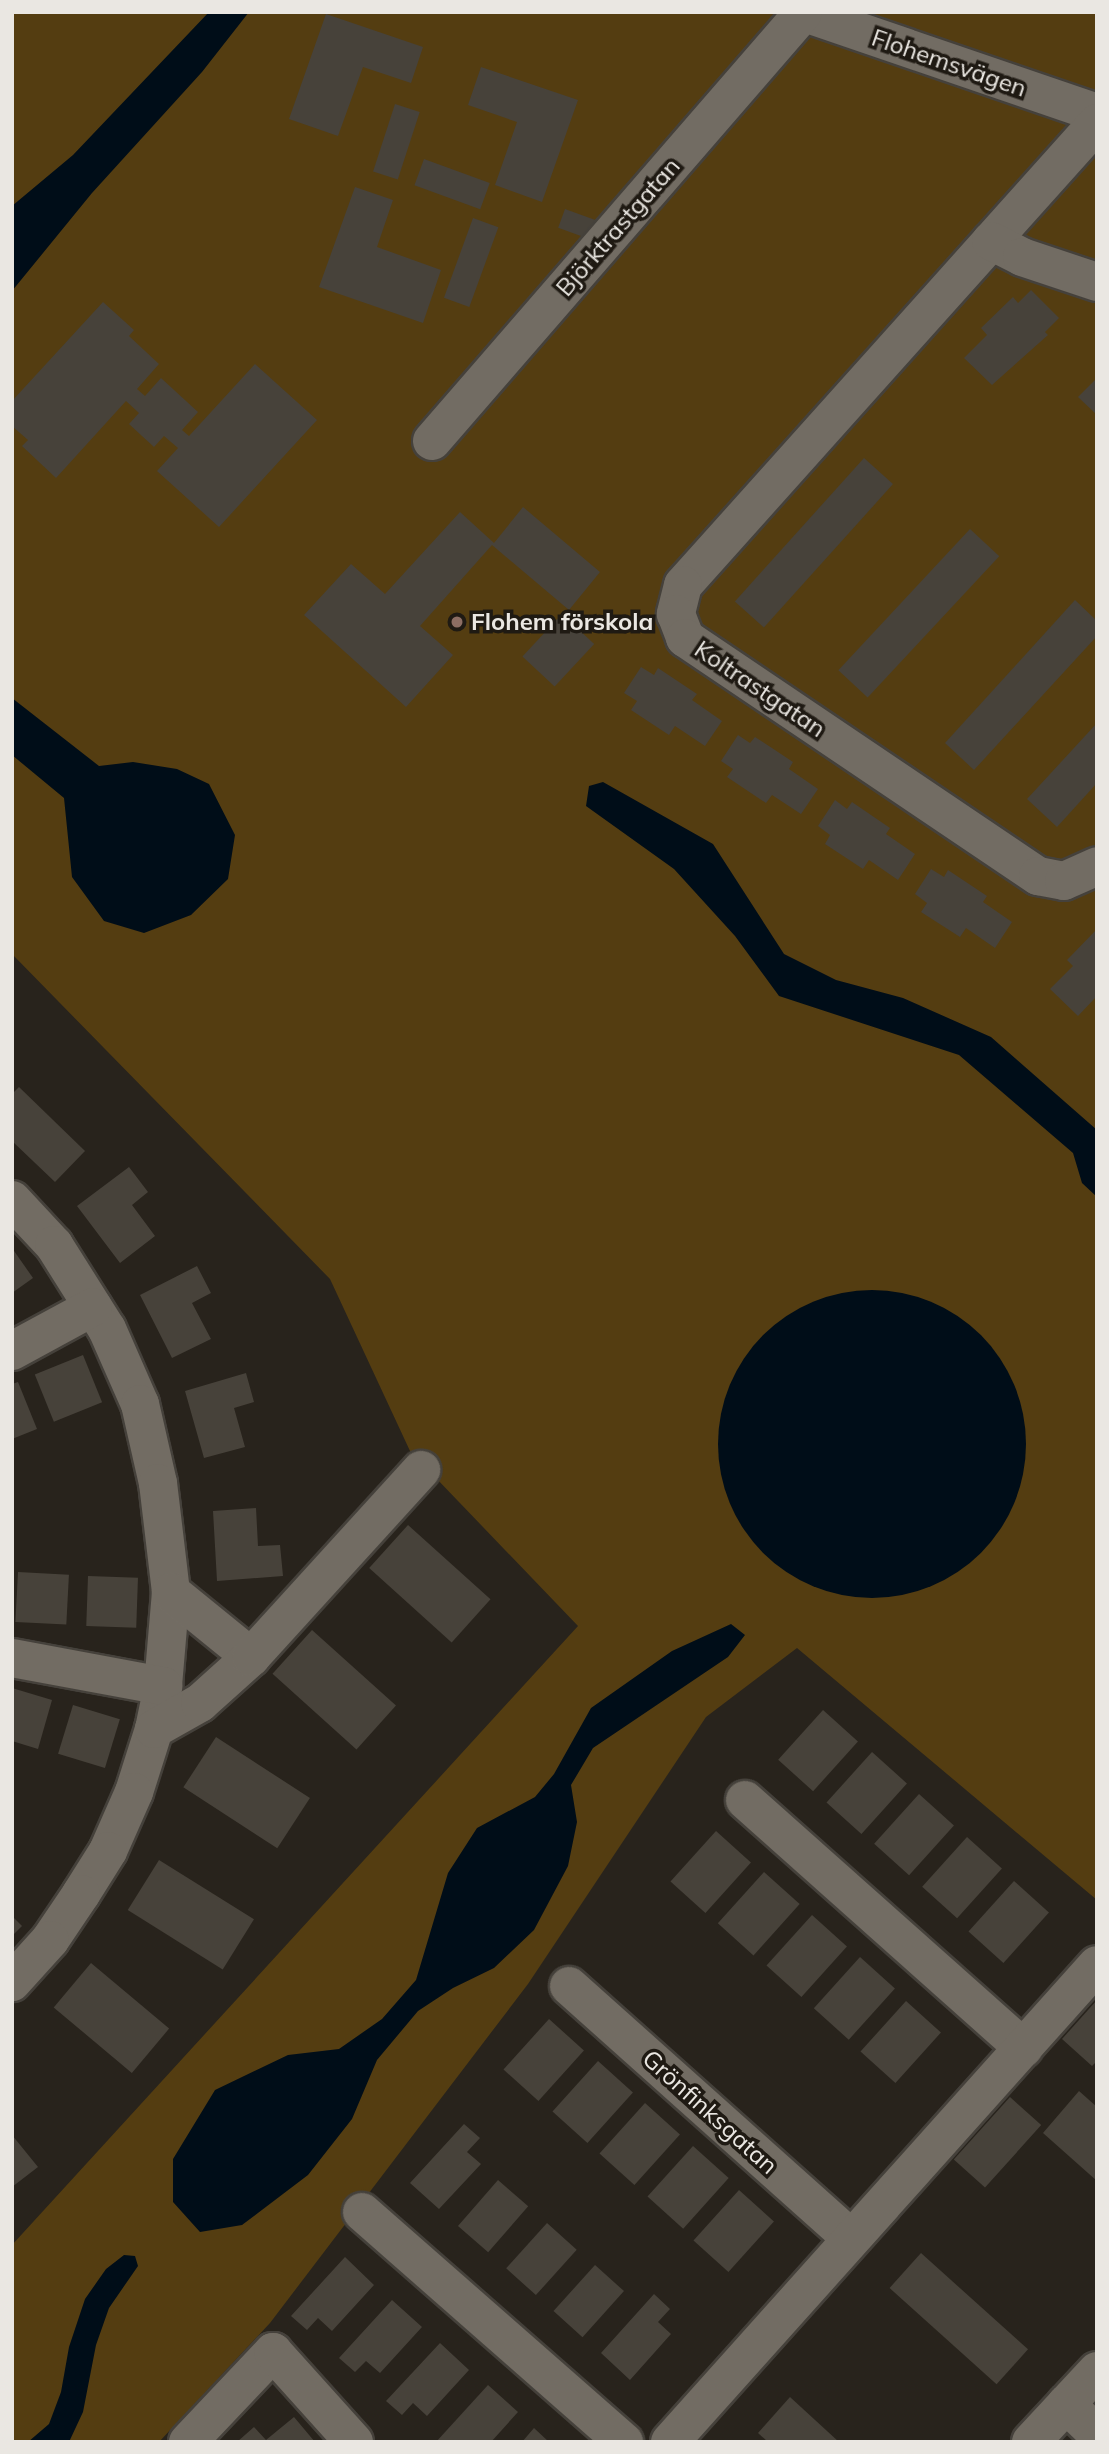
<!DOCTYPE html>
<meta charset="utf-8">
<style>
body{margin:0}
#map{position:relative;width:1109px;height:2454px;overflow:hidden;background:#28231c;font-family:Mulish,sans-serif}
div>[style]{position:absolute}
.green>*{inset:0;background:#543d11}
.water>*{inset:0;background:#000d18}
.round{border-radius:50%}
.building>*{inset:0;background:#47423a;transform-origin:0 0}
.roads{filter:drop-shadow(2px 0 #45413b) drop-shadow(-2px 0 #45413b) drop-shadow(0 2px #45413b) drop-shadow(0 -2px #45413b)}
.minor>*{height:38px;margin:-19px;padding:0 19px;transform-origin:19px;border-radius:19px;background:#726c63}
.dots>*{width:19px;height:19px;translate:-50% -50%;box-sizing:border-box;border:4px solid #1f1a13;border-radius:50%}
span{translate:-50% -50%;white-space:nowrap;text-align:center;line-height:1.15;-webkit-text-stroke:7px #1f1a13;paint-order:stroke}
.street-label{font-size:24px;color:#eae7e2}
.poi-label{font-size:24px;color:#eae7e2;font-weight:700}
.left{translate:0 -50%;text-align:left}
.frame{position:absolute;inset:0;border:14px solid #eae7e2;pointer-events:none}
</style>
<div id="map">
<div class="green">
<i style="clip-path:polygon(12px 12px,1097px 12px,1097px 1900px,797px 1648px,706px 1717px,528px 1984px,270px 2323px,159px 2442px,12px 2442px,12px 2245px,578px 1626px,410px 1451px,330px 1279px,12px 954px)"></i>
</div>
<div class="water">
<i style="clip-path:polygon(209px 12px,249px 12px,202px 72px,92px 193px,12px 291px,12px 206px,73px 155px)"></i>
<i style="clip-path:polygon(12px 698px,99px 766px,133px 762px,177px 769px,209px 784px,235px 835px,228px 879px,191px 915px,144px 933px,104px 921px,72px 877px,64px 798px,12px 755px)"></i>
<i style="clip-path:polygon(603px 782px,713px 844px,784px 954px,836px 980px,903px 998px,991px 1037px,1097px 1130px,1097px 1197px,1082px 1183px,1073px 1153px,959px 1055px,779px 996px,735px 936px,674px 869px,586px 806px,589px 786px)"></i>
<i class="round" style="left:718px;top:1290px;width:308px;height:308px"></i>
<i style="clip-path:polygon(731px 1624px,745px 1635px,728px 1657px,593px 1748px,571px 1785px,577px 1822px,568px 1866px,534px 1930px,494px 1968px,453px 1988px,418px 2011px,377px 2060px,352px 2119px,308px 2175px,242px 2225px,200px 2232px,173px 2202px,173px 2159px,215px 2090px,288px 2055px,339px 2049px,382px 2019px,416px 1980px,448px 1873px,477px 1828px,535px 1797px,554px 1774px,591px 1708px,672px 1651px)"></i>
<i style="clip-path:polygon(124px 2255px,135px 2256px,138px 2266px,109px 2308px,96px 2345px,83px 2412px,69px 2442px,28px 2442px,49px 2424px,61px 2392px,69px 2347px,85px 2299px,106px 2269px)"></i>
</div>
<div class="building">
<i style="clip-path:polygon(326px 14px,423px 47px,411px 83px,363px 67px,338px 136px,289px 119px)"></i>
<i style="clip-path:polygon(481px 67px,578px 100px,542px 202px,495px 185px,517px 122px,468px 105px)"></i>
<i style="left:395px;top:104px;width:26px;height:71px;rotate:18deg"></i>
<i style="left:424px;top:159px;width:70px;height:28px;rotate:20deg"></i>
<i style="clip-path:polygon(355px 187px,393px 200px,377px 247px,441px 270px,423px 323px,319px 287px)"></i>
<i style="left:565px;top:209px;width:33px;height:20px;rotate:20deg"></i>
<i style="left:473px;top:218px;width:27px;height:85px;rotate:20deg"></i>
<i style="clip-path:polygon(1031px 290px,1059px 318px,1045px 332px,1048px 335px,992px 385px,964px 358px,987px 335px,981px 328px,1013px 297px,1018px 303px)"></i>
<i style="clip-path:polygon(103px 302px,134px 330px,129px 336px,159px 364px,137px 389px,145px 396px,161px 378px,198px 412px,182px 430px,189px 436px,255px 364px,317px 420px,219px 527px,157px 471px,178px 448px,164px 436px,154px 447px,142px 436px,129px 424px,139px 413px,126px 401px,56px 478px,22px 446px,28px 440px,12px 426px,12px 401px)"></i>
<i style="clip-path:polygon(1097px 378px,1097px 415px,1078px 397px)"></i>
<i style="left:864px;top:458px;width:39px;height:193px;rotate:42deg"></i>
<i style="clip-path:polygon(523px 507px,600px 572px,569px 610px,492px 545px,420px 626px,453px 655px,406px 707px,304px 615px,351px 564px,385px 594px,460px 512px,494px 543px)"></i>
<i style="left:970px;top:529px;width:40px;height:193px;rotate:43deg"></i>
<i style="clip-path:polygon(1075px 600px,1097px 621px,1097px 636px,974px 770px,945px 743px)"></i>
<i style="left:562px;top:614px;width:44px;height:58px;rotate:43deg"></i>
<i style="clip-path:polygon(641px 667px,654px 675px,658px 668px,697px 694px,692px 700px,722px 721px,705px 746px,675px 726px,669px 735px,631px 710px,637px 701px,624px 693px)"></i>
<i style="clip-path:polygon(1097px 723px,1097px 783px,1057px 827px,1027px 799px)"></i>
<i style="clip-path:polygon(738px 735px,750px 743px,755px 737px,775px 750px,793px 762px,789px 769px,818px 789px,801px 814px,772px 795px,766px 803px,727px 777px,733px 769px,721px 761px)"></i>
<i style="clip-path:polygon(835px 800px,847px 809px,852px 802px,890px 828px,886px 834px,915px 854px,898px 880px,869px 860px,863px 869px,825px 844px,830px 835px,818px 826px)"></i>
<i style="clip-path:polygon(931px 869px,944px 877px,948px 870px,987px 896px,983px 902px,1012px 922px,995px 948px,966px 928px,960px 937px,921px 912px,927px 903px,915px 894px)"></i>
<i style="clip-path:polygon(1097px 929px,1097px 996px,1078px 1016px,1050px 989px,1073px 966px,1067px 960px)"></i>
<i style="clip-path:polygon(19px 1087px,85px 1151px,55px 1182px,12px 1141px,12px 1094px)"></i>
<i style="clip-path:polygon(129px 1167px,148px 1192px,132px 1205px,155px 1236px,120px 1263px,77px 1206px)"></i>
<i style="clip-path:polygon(12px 1248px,33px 1278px,12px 1293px)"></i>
<i style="clip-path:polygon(197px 1266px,211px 1293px,192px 1303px,211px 1339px,172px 1358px,140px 1295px)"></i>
<i style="left:83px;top:1355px;width:51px;height:52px;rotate:68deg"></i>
<i style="clip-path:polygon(246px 1373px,254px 1402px,234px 1408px,245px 1447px,204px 1458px,185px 1391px)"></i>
<i style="clip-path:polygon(18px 1382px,37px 1429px,12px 1439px,12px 1384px)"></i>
<i style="clip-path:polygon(256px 1508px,258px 1546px,280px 1545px,283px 1576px,217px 1581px,213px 1511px)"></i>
<i style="left:408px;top:1525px;width:111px;height:58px;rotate:42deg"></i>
<i style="left:18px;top:1572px;width:51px;height:50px;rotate:3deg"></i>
<i style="left:88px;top:1576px;width:50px;height:50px;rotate:2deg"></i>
<i style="left:312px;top:1630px;width:113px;height:59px;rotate:42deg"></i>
<i style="clip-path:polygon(12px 1688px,52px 1700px,38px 1749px,12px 1741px)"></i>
<i style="left:73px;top:1705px;width:49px;height:51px;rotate:17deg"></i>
<i style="left:823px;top:1710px;width:47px;height:67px;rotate:42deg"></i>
<i style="left:216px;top:1737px;width:112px;height:60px;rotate:33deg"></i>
<i style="left:872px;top:1752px;width:47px;height:68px;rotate:42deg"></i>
<i style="left:919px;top:1794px;width:47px;height:67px;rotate:42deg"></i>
<i style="left:716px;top:1831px;width:47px;height:68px;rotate:42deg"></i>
<i style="left:967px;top:1837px;width:47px;height:67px;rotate:42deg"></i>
<i style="left:159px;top:1860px;width:112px;height:59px;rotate:32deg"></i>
<i style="left:764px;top:1872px;width:48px;height:69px;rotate:42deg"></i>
<i style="left:1014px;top:1881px;width:47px;height:68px;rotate:42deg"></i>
<i style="left:812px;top:1915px;width:47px;height:68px;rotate:42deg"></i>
<i style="clip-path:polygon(12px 1916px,22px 1926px,12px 1936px)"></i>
<i style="left:860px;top:1957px;width:47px;height:69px;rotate:42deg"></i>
<i style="left:91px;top:1963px;width:102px;height:58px;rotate:40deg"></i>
<i style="clip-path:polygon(1097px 2000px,1097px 2061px,1092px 2066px,1062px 2039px)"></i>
<i style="left:906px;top:2001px;width:47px;height:68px;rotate:42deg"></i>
<i style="left:549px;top:2019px;width:47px;height:68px;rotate:42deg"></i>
<i style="left:598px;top:2061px;width:47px;height:68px;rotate:42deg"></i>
<i style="clip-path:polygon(1079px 2091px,1097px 2107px,1097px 2181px,1043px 2133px)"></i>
<i style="left:1010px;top:2097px;width:42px;height:84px;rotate:42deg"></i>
<i style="left:645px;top:2103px;width:47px;height:68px;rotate:42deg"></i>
<i style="clip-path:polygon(464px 2124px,480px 2138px,467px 2152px,481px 2164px,439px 2209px,410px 2183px)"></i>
<i style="clip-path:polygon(12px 2135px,38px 2167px,12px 2187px)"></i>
<i style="left:693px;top:2146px;width:48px;height:68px;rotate:42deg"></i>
<i style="left:498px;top:2180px;width:40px;height:61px;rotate:41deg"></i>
<i style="left:739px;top:2190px;width:47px;height:68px;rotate:42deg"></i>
<i style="left:547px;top:2223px;width:40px;height:61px;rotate:42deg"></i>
<i style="left:921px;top:2253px;width:144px;height:47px;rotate:42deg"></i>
<i style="clip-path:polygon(345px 2257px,374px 2285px,332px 2331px,318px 2318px,307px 2330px,291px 2316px)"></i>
<i style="left:595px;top:2265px;width:39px;height:62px;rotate:42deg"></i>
<i style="clip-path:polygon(654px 2294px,670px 2309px,658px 2322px,671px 2334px,630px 2380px,601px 2353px)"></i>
<i style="clip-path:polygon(392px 2300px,422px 2327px,380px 2373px,366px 2361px,355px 2372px,339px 2358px)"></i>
<i style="clip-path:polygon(440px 2343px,469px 2370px,427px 2416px,413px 2403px,402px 2415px,386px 2401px)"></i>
<i style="clip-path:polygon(488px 2385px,518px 2412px,491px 2442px,436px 2442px)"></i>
<i style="clip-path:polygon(790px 2397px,839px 2442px,768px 2442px,758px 2433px)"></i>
<i style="clip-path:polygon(294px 2417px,315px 2442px,237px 2442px,254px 2427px,266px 2440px)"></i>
<i style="clip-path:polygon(534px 2428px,549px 2442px,522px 2442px)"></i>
</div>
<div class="roads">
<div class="minor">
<i style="left:802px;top:12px;width:312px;rotate:18.9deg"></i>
<i style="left:1097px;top:123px;width:620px;rotate:131.86deg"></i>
<i style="left:683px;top:585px;width:30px;rotate:104deg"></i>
<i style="left:676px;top:614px;width:26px;rotate:69deg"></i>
<i style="left:685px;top:638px;width:426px;rotate:34deg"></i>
<i style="left:1038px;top:876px;width:26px;rotate:11deg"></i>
<i style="left:1064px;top:881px;width:36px;rotate:-24deg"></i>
<i style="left:991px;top:241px;width:35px;rotate:27deg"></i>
<i style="left:1022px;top:257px;width:79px;rotate:18.4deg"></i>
<i style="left:432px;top:441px;width:566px;rotate:-49.08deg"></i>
<i style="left:12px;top:1200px;width:62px;rotate:47deg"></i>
<i style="left:54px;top:1245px;width:99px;rotate:57.8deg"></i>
<i style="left:107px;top:1329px;width:82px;rotate:66.3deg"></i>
<i style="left:140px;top:1404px;width:81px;rotate:77.2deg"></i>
<i style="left:158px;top:1483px;width:110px;rotate:83.2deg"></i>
<i style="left:171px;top:1592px;width:94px;rotate:94.9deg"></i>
<i style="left:163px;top:1686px;width:44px;rotate:101.8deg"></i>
<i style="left:154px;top:1729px;width:66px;rotate:107.6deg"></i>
<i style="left:134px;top:1792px;width:64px;rotate:113.8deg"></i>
<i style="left:108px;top:1851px;width:51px;rotate:122.1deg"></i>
<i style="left:81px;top:1894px;width:55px;rotate:124deg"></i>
<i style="left:50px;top:1940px;width:57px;rotate:132.1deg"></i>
<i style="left:12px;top:1351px;width:92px;rotate:-28.5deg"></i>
<i style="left:171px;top:1592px;width:103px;rotate:39.1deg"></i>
<i style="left:12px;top:1658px;width:154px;rotate:10.5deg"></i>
<i style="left:154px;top:1729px;width:53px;rotate:-29.5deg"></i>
<i style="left:200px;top:1703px;width:69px;rotate:-42deg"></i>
<i style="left:251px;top:1657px;width:253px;rotate:-47.7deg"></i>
<i style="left:745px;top:1800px;width:373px;rotate:41.7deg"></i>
<i style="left:569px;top:1986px;width:378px;rotate:41.8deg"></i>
<i style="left:362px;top:2212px;width:349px;rotate:41.3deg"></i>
<i style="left:1066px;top:2404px;width:43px;rotate:44.1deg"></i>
<i style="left:188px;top:2442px;width:124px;rotate:-46.6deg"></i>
<i style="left:273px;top:2352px;width:121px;rotate:48deg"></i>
<i style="left:670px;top:2442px;width:640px;rotate:-48.17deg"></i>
<i style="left:1031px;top:2442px;width:97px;rotate:-47.1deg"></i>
</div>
</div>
<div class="dots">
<i style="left:457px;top:622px;background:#8d6e63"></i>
</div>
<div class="street-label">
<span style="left:949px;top:63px;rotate:19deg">Flohemsvägen</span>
<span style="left:618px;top:227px;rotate:-49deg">Björktrastgatan</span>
<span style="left:760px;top:689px;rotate:34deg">Koltrastgatan</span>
<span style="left:710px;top:2112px;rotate:42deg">Grönfinksgatan</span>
</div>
<div class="poi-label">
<span class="left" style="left:471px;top:622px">Flohem förskola</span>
</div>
<div class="frame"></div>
</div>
